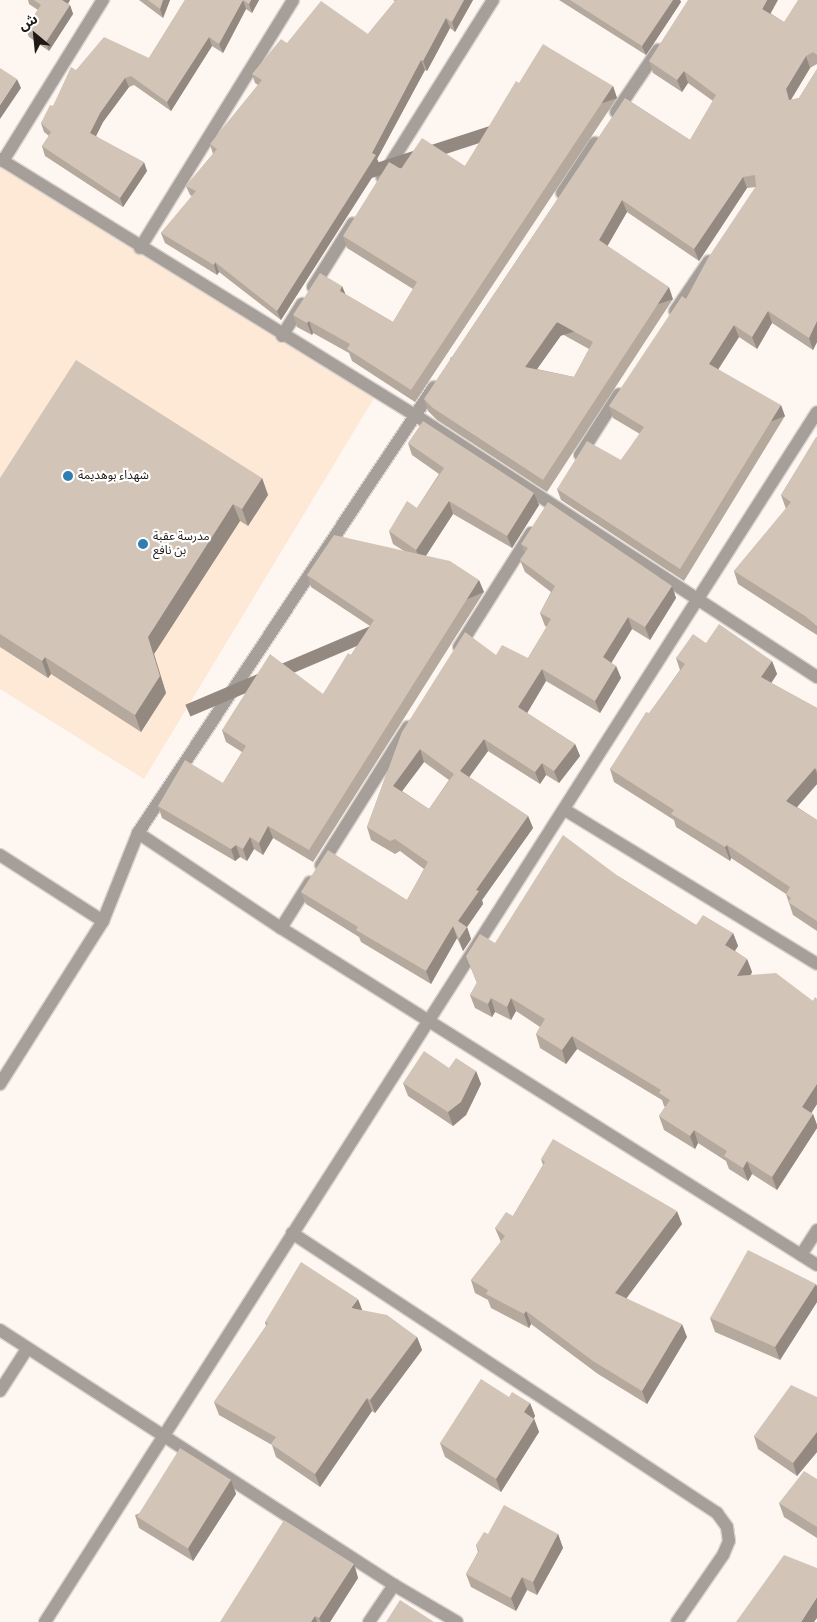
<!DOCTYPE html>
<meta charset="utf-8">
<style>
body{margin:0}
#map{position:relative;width:817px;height:1622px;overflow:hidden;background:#fdf6f1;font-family:"Archivo Narrow","Noto Sans Arabic",sans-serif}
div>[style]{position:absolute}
.built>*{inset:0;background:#fee8d6}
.roads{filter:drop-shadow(1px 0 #dad3ce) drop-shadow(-1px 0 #dad3ce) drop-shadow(0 1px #dad3ce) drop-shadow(0 -1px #dad3ce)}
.minor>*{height:12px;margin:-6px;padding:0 6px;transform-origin:6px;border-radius:6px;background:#a59e99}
.wall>*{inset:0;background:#b5a99e}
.shaded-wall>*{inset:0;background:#948981;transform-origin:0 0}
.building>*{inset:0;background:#d3c4b8;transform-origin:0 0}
.dots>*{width:14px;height:14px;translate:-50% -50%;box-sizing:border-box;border:2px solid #fff;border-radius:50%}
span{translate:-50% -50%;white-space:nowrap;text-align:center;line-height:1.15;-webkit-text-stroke:4.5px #fff;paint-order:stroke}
.poi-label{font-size:12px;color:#201a16}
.left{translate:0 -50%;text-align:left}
.north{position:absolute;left:10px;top:10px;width:50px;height:50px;-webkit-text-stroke:4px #fff;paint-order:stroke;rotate:332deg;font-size:14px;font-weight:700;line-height:20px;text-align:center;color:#201a16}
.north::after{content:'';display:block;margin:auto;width:18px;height:22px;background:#201a16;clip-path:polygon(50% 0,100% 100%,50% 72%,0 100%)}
</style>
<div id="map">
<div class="built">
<i style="clip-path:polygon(0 165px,374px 398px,144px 779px,0 689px)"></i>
</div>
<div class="roads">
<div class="minor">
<i style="left:616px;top:112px;width:75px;rotate:-55.9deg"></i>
<i style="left:0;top:159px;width:488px;rotate:31.7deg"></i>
<i style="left:415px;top:415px;width:480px;rotate:33.1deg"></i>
<i style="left:3px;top:161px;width:190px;rotate:-58.2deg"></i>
<i style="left:382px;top:177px;width:209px;rotate:-57.9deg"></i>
<i style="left:562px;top:193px;width:60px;rotate:-56.6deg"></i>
<i style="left:140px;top:248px;width:291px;rotate:-58.3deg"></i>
<i style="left:313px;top:287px;width:75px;rotate:-58deg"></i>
<i style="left:675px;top:311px;width:60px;rotate:-55.8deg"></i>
<i style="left:282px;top:336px;width:38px;rotate:-58deg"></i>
<i style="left:580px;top:455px;width:72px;rotate:-57.4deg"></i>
<i style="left:459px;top:647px;width:135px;rotate:-57.7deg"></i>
<i style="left:565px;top:810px;width:295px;rotate:31.4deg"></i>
<i style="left:138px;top:833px;width:172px;rotate:33.6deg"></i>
<i style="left:281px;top:928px;width:633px;rotate:32.16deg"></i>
<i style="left:0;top:855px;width:122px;rotate:32.7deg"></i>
<i style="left:321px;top:865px;width:163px;rotate:-57.8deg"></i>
<i style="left:281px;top:928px;width:54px;rotate:-57.8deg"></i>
<i style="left:0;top:1084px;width:193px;rotate:-57.7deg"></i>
<i style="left:103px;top:921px;width:95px;rotate:-68.3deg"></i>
<i style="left:138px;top:833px;width:535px;rotate:-56.43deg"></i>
<i style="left:292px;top:1233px;width:509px;rotate:33.38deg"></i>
<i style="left:717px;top:1513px;width:17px;rotate:54deg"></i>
<i style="left:727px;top:1527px;width:14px;rotate:82deg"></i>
<i style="left:729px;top:1541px;width:15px;rotate:113deg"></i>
<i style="left:723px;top:1555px;width:81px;rotate:124.5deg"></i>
<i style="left:801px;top:1255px;width:30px;rotate:-57deg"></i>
<i style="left:0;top:1330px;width:469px;rotate:32.9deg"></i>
<i style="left:394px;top:1585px;width:73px;rotate:30.4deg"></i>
<i style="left:0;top:1391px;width:50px;rotate:-57.3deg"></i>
<i style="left:45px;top:1622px;width:1435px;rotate:-57.46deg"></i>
<i style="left:369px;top:1622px;width:45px;rotate:-56deg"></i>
</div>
</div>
<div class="wall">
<i style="clip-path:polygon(28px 0,70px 0,68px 4px,70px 5px,73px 14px,49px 51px,29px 37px,25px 28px,38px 10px,29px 4px)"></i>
<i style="clip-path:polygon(139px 0,170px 0,163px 18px)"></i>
<i style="clip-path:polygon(185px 0,259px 0,252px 13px,246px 9px,223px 53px,212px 46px,171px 111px,134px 85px,129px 87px,103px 122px,96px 136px,147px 171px,123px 207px,45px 156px,42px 146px,49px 136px,44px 132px,41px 123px,53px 106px,76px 70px,149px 58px)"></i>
<i style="clip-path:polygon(393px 0,473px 0,455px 32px,450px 28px,427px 71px,425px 70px,377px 159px,380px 165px,281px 320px,219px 272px,217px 275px,165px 243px,161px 233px,192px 196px,190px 195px,186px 186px,213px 154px,210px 144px,258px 85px,255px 83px,252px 74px,287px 43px,368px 34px,395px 1px)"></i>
<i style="clip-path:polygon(559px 0,680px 0,681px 2px,646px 55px)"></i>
<i style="clip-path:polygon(evenodd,817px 0,817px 64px,810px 68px,791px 100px,799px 98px,817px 69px,817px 342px,813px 350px,772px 323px,757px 349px,739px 337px,718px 369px,785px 416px,684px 581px,561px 500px,557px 489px,621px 460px,640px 434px,613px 418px,609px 406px,686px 299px,756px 187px,747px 188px,699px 261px,627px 212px,607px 246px,673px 299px,547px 492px,437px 420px,428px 411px,424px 399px,625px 98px,690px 140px,713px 101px,688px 83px,682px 92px,653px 73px,649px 61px,770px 13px,784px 22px,817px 0,562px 334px,589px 349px,574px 377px,537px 369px,562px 334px)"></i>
<i style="clip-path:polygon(519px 83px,613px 86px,617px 98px,415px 402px,352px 361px,349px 353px,313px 333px,312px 335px,297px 327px,293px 315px,342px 286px,345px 294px,393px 322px,413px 289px,347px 248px,343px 236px,401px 169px,465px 166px)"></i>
<i style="clip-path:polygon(817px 437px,817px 635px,809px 630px,738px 584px,734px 571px,786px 509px,781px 495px)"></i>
<i style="clip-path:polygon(408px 443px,534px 493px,539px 505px,512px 548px,453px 514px,426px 556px,484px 592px,313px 862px,273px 838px,263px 855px,254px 849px,247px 861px,240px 857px,235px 861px,162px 818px,158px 806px,223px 783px,242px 752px,226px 742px,222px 730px,323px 694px,351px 655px,370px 626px,311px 587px,307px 575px,404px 551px,393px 544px,389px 531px,417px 508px,439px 474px,412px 455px)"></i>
<i style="clip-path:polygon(0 478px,262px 478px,268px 495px,248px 526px,240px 521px,154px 654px,166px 693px,141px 732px,51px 674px,48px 678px,0 647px)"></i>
<i style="clip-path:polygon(evenodd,521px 544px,672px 586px,676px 598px,650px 640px,632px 629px,611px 663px,616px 666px,621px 678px,600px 713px,546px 681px,527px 713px,575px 744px,580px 756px,559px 783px,546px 775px,540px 784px,488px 751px,469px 777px,528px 816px,533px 828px,482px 900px,483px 904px,467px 927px,471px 939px,463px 951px,457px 938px,431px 984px,361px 942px,359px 937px,306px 904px,301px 892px,407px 900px,424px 869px,400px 851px,395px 854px,371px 840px,367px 827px,402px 732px,496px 655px,528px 658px,547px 627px,545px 626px,540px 613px,551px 592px,525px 572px,520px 560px,525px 553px,521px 544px,424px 762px,449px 780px,429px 809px,402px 791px,424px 762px)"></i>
<i style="clip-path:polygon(706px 643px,772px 661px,777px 674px,771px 683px,817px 708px,817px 784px,797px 807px,817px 820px,817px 931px,793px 915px,786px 894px,731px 858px,730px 861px,676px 827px,674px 820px,614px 782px,610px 769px,680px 670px,676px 658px)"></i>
<i style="clip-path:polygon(618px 876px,696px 925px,733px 933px,738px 946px,735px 951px,747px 959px,752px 972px,751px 975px,813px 1001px,817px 999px,817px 1104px,811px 1113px,813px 1114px,817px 1125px,817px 1128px,777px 1190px,752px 1174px,748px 1181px,729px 1169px,726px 1161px,698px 1143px,695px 1149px,664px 1130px,659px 1116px,665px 1107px,664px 1106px,662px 1100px,577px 1049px,566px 1064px,540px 1048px,536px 1034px,540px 1027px,516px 1011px,511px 1020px,495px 1012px,492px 1017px,475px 1008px,470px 995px,477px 983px,466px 956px,495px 943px)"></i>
<i style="clip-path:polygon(449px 1068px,476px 1071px,481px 1084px,466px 1115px,453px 1126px,408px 1096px,403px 1083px)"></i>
<i style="clip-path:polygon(541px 1159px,682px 1224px,626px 1298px,687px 1337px,647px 1404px,598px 1374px,531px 1324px,529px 1328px,491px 1308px,488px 1300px,475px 1293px,471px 1280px,501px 1242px,495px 1228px,513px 1216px,543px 1165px)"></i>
<i style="clip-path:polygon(816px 1284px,817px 1287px,817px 1302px,780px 1360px,715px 1332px,710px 1318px)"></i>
<i style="clip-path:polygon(363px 1311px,417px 1337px,422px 1350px,375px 1413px,372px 1411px,320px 1487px,276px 1457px,272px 1445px,219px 1415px,214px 1402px,266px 1326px,265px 1322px)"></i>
<i style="clip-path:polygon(509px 1397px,530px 1403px,535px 1416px,534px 1418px,539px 1432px,501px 1492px,445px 1457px,440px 1443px)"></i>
<i style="clip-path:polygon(817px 1397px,817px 1452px,797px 1476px,758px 1449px,754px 1436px)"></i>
<i style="clip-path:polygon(817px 1479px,817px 1538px,784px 1517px,779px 1503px)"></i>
<i style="clip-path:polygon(231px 1480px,236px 1494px,193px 1561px,139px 1528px,135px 1515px)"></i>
<i style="clip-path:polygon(488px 1534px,558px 1534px,563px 1548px,537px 1595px,527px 1590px,516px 1611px,471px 1587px,466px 1574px,478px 1552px,476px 1545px)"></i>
<i style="clip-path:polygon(354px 1564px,358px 1578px,330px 1622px,220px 1622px)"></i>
</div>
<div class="shaded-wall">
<i style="clip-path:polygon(62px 0,70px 0,65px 9px)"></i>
<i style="clip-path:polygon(163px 0,170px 0,163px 18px,160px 9px)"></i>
<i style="clip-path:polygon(243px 0,246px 9px,223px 53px,219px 44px)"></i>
<i style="clip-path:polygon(251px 0,259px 0,252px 13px,249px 4px)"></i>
<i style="clip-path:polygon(464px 0,473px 0,455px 32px,452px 22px)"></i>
<i style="clip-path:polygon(673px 0,680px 0,681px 2px,646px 55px,642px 46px)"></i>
<i style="clip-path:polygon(767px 0,778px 0,767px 20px,762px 9px)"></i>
<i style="clip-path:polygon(70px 5px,73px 14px,49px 51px,46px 42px)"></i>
<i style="clip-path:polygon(446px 18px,450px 28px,427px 71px,423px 61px)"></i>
<i style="clip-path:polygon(209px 37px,212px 46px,171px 111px,167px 102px)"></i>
<i style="clip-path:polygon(806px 56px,810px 68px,790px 101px,789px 100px,786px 89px)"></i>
<i style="clip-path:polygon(421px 60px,425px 70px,377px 159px,380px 165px,281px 320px,277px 311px,372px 153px)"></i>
<i style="clip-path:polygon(684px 71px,688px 83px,682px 92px,677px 80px)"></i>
<i style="clip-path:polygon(125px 78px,129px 87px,103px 122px,93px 142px,90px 133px,100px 113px)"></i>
<i style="clip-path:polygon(17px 79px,21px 88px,0 119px,0 105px)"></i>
<i style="left:613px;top:86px;width:13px;height:365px;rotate:72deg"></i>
<i style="clip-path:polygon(144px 162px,147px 171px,123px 207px,120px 198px)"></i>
<i style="clip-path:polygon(743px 177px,747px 188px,699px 261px,694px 249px)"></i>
<i style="clip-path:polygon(622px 200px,627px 212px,604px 252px,599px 240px)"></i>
<i style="clip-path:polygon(215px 262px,219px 272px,217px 275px,214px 265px)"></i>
<i style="clip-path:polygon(342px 286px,347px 298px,340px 291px)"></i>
<i style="left:669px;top:287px;width:13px;height:230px;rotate:72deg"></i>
<i style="clip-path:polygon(768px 311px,772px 323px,757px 349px,752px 337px)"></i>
<i style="clip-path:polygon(309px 321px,313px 333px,312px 335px,307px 323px)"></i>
<i style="clip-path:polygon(817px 321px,817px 342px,813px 350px,809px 338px)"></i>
<i style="clip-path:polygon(557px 322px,562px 334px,530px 379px,525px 367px)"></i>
<i style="clip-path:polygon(734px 325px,739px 337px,714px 376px,709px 364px)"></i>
<i style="left:781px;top:405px;width:12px;height:193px;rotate:70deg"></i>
<i style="clip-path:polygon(262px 478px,268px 495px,248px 526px,242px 509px)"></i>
<i style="clip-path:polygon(534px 493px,539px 505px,512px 548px,507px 536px)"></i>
<i style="clip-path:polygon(449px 501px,453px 514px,421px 563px,416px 550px)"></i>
<i style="clip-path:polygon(233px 504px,240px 521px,154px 654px,166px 693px,141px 732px,135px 715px,148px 637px)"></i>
<i style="left:479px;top:580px;width:13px;height:319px;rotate:67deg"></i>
<i style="clip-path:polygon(672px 586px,676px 598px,650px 640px,645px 627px)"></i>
<i style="clip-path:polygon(628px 617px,632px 629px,607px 670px,603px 657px)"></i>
<i style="clip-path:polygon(45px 657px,51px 674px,48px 678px,42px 661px)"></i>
<i style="clip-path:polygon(772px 661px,777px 674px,766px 691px,761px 677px)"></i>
<i style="clip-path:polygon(616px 666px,621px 678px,600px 713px,595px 701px)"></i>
<i style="clip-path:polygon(542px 669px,546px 681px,523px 720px,518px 707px)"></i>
<i style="clip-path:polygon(484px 739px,488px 751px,465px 783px,460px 771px)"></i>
<i style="clip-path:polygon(575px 744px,580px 756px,559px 783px,554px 771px)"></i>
<i style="clip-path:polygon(420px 749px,424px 762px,397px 798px,393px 786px)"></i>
<i style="clip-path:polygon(542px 763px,546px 775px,540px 784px,535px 772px)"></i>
<i style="clip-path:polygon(815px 768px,817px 774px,817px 784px,791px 814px,786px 801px)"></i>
<i style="clip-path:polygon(528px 816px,533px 828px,482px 900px,483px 904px,467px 927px,471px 939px,463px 951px,459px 939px,458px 921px,476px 890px)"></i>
<i style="clip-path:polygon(268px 826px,273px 838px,263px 855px,259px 843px)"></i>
<i style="clip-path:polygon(250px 837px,254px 849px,247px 861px,243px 849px)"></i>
<i style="clip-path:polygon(236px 845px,240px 857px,235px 861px,231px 849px)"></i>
<i style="clip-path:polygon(727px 845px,731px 858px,730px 861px,725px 847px)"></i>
<i style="clip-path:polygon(453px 926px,457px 938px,431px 984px,426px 971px)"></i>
<i style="clip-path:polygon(733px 933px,738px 946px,730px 958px,725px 945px)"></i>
<i style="clip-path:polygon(747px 959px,752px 972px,741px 990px,737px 976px)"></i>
<i style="clip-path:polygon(491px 998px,495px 1012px,492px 1017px,488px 1004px)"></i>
<i style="clip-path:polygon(511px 998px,516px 1011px,511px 1020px,507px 1007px)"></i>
<i style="clip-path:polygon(572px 1036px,577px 1049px,566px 1064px,562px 1050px)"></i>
<i style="clip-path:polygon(476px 1071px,481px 1084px,466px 1115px,453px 1126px,448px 1112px)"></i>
<i style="clip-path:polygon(817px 1084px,817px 1104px,807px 1120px,802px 1107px)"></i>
<i style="clip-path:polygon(813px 1114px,817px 1125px,817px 1128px,777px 1190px,772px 1177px)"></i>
<i style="clip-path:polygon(694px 1130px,698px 1143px,695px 1149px,690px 1136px)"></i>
<i style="clip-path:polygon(747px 1161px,752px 1174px,748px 1181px,743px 1168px)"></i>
<i style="clip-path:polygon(677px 1211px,682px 1224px,620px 1307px,615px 1293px)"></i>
<i style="clip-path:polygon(816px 1284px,817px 1287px,817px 1302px,780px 1360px,775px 1347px)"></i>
<i style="clip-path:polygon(358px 1299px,363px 1312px,351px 1308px)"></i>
<i style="clip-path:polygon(526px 1311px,531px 1324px,529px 1328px,524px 1314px)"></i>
<i style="clip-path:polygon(682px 1324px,687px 1337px,647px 1404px,642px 1391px)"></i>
<i style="clip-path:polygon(417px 1337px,422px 1350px,375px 1413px,370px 1400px)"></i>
<i style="clip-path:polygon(367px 1398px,372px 1411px,320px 1487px,315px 1474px)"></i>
<i style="clip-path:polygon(530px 1403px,535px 1416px,529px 1426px,524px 1412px)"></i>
<i style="clip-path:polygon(534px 1419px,539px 1432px,501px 1492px,496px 1479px)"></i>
<i style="clip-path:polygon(817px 1432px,817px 1452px,797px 1476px,793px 1463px)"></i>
<i style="clip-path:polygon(231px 1480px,236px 1494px,193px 1561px,188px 1548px)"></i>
<i style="clip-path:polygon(558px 1534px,563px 1548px,537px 1595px,533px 1582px)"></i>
<i style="clip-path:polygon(354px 1564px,358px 1578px,330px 1622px,321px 1622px,319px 1618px)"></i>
<i style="clip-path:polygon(522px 1577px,527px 1590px,516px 1611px,511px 1598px)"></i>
<i style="clip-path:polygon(817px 1597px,817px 1618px,814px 1622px,801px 1622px)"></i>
<i style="clip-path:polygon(315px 1616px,317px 1622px,311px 1622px)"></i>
</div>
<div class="building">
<i style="clip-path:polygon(34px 0,62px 0,70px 5px,46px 42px,25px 28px,41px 5px)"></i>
<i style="clip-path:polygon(148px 0,163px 0,160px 9px)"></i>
<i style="clip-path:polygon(185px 0,243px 0,219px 44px,209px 37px,167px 102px,131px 76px,125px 78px,100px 113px,90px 133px,144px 162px,120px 198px,42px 146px,51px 132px,41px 123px,50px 105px,53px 106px,71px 67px,76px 70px,104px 37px,149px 58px)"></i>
<i style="clip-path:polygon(243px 0,251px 0,249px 4px)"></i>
<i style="clip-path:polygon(396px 0,464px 0,452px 22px,446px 18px,423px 61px,421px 60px,372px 153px,376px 155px,277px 311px,215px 262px,214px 265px,161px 233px,196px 191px,186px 186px,217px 149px,210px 144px,262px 80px,252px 74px,281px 39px,287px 43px,321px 1px,368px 34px)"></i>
<i style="clip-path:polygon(570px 0,673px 0,642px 46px)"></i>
<i style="clip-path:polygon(evenodd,688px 0,767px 0,762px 9px,784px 22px,798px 0,817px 0,817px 55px,813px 52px,806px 56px,786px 89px,789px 100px,799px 98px,817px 69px,817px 321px,809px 338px,768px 311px,752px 337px,734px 325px,709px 364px,781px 405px,680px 569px,557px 489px,587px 441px,621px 460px,644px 427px,609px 406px,682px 296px,686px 299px,708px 258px,756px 186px,755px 175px,743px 177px,694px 249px,622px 200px,599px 240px,669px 287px,543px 480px,433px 408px,424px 399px,625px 98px,690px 140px,716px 95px,684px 71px,677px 80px,649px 61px,688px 0,557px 322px,593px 342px,574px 377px,525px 367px,557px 322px)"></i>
<i style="clip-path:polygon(543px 44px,613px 86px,411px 390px,347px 349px,350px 344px,309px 321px,307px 323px,293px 315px,320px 273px,342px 286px,340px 291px,393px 322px,417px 282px,343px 236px,389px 162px,401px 169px,422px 138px,465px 166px,516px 81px,519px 83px)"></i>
<i style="clip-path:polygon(0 68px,17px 79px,0 105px)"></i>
<i style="clip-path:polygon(76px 360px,262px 478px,242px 509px,233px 504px,148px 637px,160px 676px,135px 715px,45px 657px,42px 661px,0 634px,0 478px)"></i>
<i style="clip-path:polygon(423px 421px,534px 493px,507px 536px,449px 501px,416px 550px,389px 531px,407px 501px,417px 508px,444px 468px,408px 443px)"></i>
<i style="clip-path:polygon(816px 437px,817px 437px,817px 626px,805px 616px,734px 571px,791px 502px,781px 495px)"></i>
<i style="clip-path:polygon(evenodd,548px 502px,672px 586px,645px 627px,628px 617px,603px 657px,616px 666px,595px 701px,542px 669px,518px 707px,575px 744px,554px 771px,542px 763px,535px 772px,484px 739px,460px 771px,528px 816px,476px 890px,479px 891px,458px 921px,467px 927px,459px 939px,453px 926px,426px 971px,356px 930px,358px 927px,301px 892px,328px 850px,407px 900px,428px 862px,395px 839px,390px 841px,367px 827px,402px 732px,465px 632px,496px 655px,502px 645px,528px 658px,551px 619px,540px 613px,555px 586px,520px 560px,528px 548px,521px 544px,548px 502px,420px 749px,454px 774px,429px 809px,393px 786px,420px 749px)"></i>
<i style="clip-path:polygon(334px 535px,450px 561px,479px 580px,309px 850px,268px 826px,259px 843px,250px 837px,243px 849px,236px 845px,231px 849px,158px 806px,185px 760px,223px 783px,246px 746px,222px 730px,270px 654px,323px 694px,348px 653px,351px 655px,374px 620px,307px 575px)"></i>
<i style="clip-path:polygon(719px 624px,772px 661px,761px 677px,817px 708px,817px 770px,815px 768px,786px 801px,817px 820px,817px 921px,788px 902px,791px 898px,786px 894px,790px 887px,727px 845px,725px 847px,671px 814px,674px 810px,610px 769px,646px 712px,649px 713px,685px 664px,676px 658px,693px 634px,706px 643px)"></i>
<i style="clip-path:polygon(563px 835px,618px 876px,696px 925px,703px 915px,733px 933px,725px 945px,747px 959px,737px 976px,776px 973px,813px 1001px,815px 997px,817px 999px,817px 1084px,802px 1107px,813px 1114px,772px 1177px,747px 1161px,743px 1168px,724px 1156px,727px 1151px,694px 1130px,690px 1136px,659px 1116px,670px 1100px,659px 1093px,661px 1090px,572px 1036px,562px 1050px,536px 1034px,545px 1019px,511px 998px,507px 1007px,491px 998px,488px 1004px,470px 995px,477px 982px,466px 956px,480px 934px,495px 943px)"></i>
<i style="clip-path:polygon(424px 1051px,449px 1068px,456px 1058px,476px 1071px,461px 1102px,448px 1112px,403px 1083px)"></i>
<i style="clip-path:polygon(553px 1139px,677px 1211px,615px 1293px,682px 1324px,642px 1391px,593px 1361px,526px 1311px,524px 1314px,486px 1294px,488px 1290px,471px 1280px,505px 1236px,495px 1228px,506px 1212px,513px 1216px,545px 1162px,541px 1159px)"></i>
<i style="clip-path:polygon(748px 1250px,816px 1284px,775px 1347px,710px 1318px)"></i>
<i style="clip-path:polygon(301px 1262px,358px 1299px,351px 1308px,387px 1315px,417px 1337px,370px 1400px,367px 1398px,315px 1474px,271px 1444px,276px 1437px,214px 1402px,268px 1323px,265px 1322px)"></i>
<i style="clip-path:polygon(481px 1379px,509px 1397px,512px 1392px,530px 1403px,524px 1412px,534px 1419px,496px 1479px,440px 1443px)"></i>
<i style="clip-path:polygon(791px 1385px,817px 1397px,817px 1432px,793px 1463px,754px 1436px)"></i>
<i style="left:180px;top:1448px;width:60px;height:81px;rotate:32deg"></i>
<i style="clip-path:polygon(804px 1471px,817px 1479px,817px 1527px,779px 1503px)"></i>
<i style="clip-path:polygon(504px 1505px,558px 1534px,533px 1582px,522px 1577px,511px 1598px,466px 1574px,479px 1551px,476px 1545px,484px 1532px,488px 1534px)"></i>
<i style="clip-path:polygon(284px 1520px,354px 1564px,319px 1618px,315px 1616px,311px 1622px,220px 1622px)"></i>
<i style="clip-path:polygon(784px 1555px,817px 1568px,817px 1597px,801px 1622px,736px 1622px)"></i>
<i style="clip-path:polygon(400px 1600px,434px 1622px,386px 1622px)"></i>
</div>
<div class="dots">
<i style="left:68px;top:476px;background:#307db0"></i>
<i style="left:143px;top:544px;background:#307db0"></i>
</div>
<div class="poi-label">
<span class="left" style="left:78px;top:476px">شهداء بوهديمة</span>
<span class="left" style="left:153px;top:544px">مدرسة عقبة<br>بن نافع</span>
</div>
<div class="north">ش</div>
</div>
